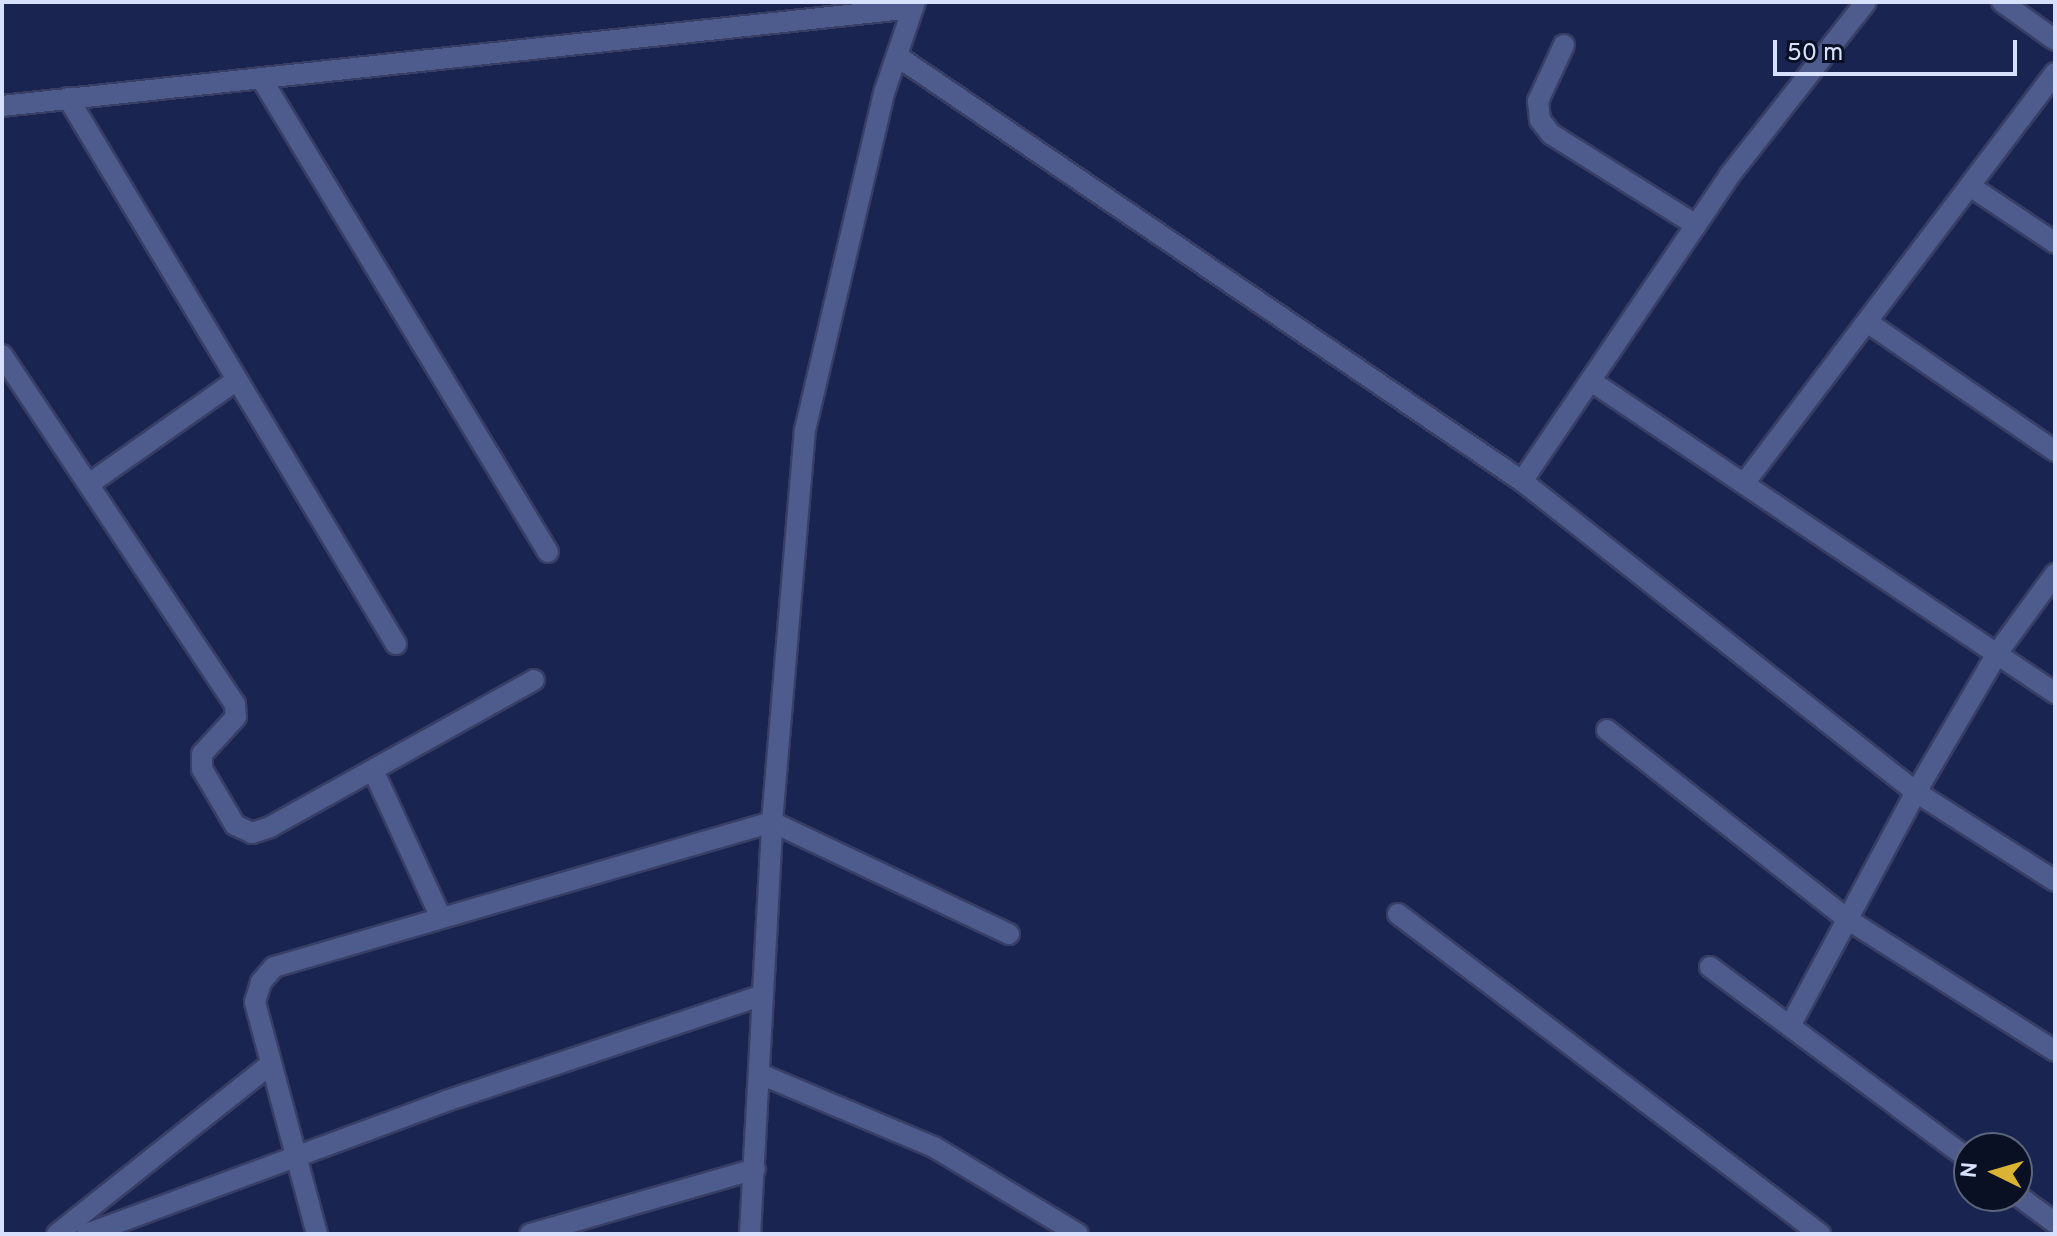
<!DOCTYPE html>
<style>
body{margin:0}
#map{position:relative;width:2057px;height:1236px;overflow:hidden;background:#1a2450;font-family:Overpass,sans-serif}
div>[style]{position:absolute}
.roads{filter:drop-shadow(2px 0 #383e64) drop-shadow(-2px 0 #383e64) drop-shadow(0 2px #383e64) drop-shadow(0 -2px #383e64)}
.minor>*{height:20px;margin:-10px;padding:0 10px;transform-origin:10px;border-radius:10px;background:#4d5c8d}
span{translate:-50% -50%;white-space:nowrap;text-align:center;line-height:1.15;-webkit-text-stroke:8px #0a1023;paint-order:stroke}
.frame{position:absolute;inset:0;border:4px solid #d7e1fe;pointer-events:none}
.north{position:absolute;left:1953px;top:1132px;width:80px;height:80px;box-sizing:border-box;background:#0a1023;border:2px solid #5c647b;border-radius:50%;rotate:275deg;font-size:22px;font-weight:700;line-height:32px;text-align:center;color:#d7e1fe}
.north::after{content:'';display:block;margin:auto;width:28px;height:36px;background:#dbb333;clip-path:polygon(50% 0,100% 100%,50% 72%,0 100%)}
.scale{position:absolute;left:1773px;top:40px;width:244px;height:36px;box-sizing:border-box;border:4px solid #d7e1fe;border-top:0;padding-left:10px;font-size:24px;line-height:28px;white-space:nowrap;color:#d7e1fe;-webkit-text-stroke:6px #0a1023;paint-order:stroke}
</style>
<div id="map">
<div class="roads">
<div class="minor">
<i style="left:2002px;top:2px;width:65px;rotate:35.6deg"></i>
<i style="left:1564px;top:45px;width:62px;rotate:114.9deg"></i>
<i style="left:1538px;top:101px;width:19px;rotate:84deg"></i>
<i style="left:1540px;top:120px;width:18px;rotate:52deg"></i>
<i style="left:1551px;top:134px;width:171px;rotate:32.1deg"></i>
<i style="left:897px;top:56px;width:756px;rotate:34.22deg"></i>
<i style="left:1522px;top:481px;width:502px;rotate:38.29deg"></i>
<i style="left:1916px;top:792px;width:165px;rotate:32.6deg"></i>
<i style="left:261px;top:78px;width:554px;rotate:58.81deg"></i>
<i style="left:68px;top:98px;width:637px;rotate:59.01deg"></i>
<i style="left:2px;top:106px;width:916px;rotate:-6.14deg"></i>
<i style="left:1970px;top:186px;width:102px;rotate:33.8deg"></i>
<i style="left:1870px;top:324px;width:224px;rotate:34.5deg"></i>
<i style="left:2px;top:355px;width:420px;rotate:56.3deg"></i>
<i style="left:235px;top:704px;width:13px;rotate:86deg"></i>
<i style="left:236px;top:717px;width:50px;rotate:132.6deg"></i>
<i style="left:202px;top:754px;width:15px;rotate:90deg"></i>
<i style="left:202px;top:769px;width:65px;rotate:59.5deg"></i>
<i style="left:235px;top:825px;width:19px;rotate:25deg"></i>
<i style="left:252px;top:833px;width:19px;rotate:-18deg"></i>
<i style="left:270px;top:827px;width:302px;rotate:-29.1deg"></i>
<i style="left:1591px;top:381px;width:559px;rotate:33.92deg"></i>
<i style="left:1522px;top:481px;width:369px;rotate:-55.8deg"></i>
<i style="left:1729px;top:176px;width:221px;rotate:-51.8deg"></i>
<i style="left:1746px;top:481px;width:512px;rotate:-52.86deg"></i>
<i style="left:89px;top:484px;width:181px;rotate:-35.1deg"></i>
<i style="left:1607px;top:730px;width:305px;rotate:38.2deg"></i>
<i style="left:1847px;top:919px;width:246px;rotate:32.4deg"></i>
<i style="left:373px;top:770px;width:161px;rotate:65.3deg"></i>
<i style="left:1398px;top:914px;width:530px;rotate:37.17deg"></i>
<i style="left:1710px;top:967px;width:322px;rotate:36.6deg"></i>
<i style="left:1790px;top:1026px;width:266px;rotate:-61.7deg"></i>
<i style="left:1916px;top:792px;width:162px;rotate:-59.6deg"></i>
<i style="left:1998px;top:652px;width:97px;rotate:-53.8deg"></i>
<i style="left:760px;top:1074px;width:189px;rotate:22.8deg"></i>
<i style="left:934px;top:1147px;width:168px;rotate:31.1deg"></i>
<i style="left:2017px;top:1195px;width:47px;rotate:36.4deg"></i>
<i style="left:57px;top:1234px;width:273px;rotate:-38.5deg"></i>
<i style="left:87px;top:1234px;width:383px;rotate:-20.3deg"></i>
<i style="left:446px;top:1101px;width:333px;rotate:-18.5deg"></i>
<i style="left:317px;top:1234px;width:240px;rotate:-105deg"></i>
<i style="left:255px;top:1002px;width:21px;rotate:-73deg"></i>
<i style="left:261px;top:982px;width:20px;rotate:-49deg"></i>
<i style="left:274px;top:967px;width:519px;rotate:-16.23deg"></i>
<i style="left:772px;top:822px;width:262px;rotate:25.3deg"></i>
<i style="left:530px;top:1234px;width:234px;rotate:-16.1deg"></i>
<i style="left:750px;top:1234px;width:413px;rotate:-86.9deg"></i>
<i style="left:772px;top:822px;width:393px;rotate:-85.2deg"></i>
<i style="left:805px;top:430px;width:349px;rotate:-76.8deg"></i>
<i style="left:885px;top:90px;width:93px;rotate:-71.2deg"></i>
</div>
</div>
<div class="frame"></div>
<div class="north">N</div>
<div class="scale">50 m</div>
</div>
